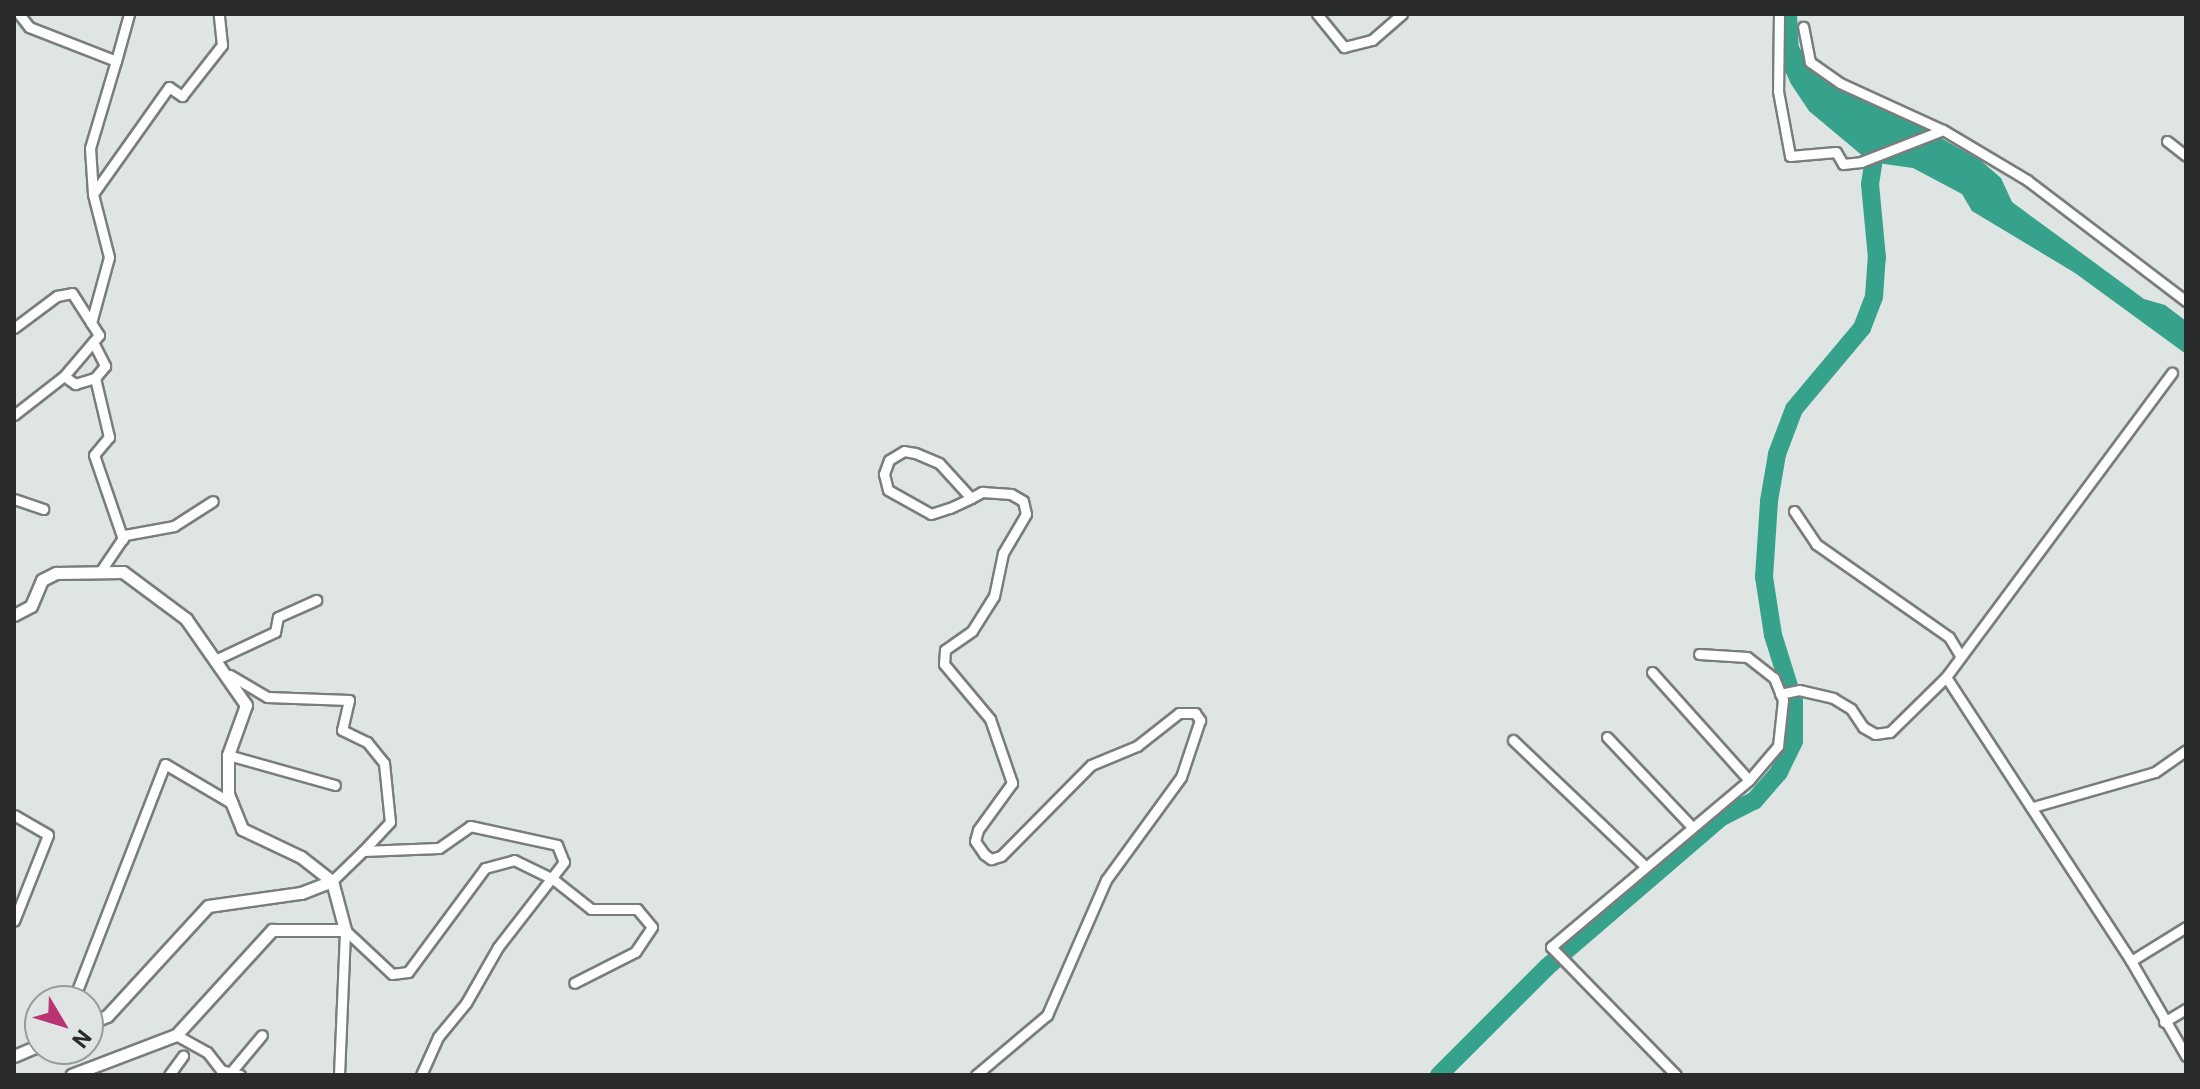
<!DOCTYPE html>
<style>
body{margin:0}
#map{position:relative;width:2200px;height:1089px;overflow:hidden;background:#dfe5e3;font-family:Roboto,sans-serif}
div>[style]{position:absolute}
.water>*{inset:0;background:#37a28b}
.river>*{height:18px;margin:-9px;padding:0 9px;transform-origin:9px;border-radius:9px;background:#37a28b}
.roads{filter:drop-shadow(2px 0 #797e7c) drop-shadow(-2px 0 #797e7c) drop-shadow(0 2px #797e7c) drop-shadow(0 -2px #797e7c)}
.minor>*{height:9px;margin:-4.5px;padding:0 4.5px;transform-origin:4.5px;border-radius:4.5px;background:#fff}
.tertiary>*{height:11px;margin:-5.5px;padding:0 5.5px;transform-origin:5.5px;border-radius:5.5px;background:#fff}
span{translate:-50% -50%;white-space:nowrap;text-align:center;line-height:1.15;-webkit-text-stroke:6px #dfe5e3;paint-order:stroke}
.frame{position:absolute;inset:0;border:16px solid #2a2c2c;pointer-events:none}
.north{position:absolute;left:24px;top:985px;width:80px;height:80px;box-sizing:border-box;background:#dfe5e3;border:2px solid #979b9a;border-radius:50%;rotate:128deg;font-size:22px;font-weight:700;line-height:32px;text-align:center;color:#2a2c2c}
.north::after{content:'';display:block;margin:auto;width:28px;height:36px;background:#ba3373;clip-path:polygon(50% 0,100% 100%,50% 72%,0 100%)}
</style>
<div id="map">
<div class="water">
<i style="clip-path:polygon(1787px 25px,1811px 68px,1838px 88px,1900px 115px,1980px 160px,2001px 178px,2012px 202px,2144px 299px,2165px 305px,2186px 321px,2186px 354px,2075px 273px,1972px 211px,1962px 194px,1913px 168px,1870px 162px,1809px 111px,1791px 84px,1785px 71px)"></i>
</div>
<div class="river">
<i style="left:1788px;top:14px;width:33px;rotate:87deg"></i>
<i style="left:1439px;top:1075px;width:153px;rotate:-45deg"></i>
<i style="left:1547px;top:967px;width:228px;rotate:-40.7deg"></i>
<i style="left:1720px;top:818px;width:38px;rotate:-27deg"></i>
<i style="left:1754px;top:801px;width:38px;rotate:-49deg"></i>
<i style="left:1779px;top:772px;width:34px;rotate:-64deg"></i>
<i style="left:1794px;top:741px;width:39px;rotate:-90deg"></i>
<i style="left:1794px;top:702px;width:70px;rotate:-107.4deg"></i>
<i style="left:1773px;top:635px;width:59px;rotate:-98.8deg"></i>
<i style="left:1764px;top:577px;width:76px;rotate:-86.2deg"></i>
<i style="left:1769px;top:501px;width:48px;rotate:-80.3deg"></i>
<i style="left:1777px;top:454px;width:48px;rotate:-69.3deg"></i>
<i style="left:1794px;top:409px;width:106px;rotate:-50deg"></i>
<i style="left:1862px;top:328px;width:33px;rotate:-69deg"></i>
<i style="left:1874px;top:297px;width:39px;rotate:-86deg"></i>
<i style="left:1877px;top:258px;width:74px;rotate:-95.4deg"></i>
<i style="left:1870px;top:184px;width:32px;rotate:-81deg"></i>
<i style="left:1875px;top:152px;width:12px;rotate:-121deg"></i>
</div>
<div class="roads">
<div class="minor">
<i style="left:19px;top:14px;width:16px;rotate:52deg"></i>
<i style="left:29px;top:27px;width:93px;rotate:21.3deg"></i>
<i style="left:116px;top:61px;width:49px;rotate:-74.5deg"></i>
<i style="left:1317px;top:14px;width:43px;rotate:50.7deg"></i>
<i style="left:1344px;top:47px;width:29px;rotate:-14deg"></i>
<i style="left:1372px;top:40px;width:40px;rotate:-41deg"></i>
<i style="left:1779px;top:14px;width:77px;rotate:90.7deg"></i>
<i style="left:1778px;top:91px;width:66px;rotate:79.5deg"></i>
<i style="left:1790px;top:156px;width:46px;rotate:-5deg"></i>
<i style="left:1836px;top:152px;width:14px;rotate:60deg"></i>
<i style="left:1843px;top:164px;width:18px;rotate:-6deg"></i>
<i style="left:1861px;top:162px;width:88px;rotate:-21.3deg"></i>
<i style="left:1943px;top:130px;width:113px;rotate:-155.5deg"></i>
<i style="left:1840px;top:83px;width:37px;rotate:-145deg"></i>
<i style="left:1810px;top:62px;width:36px;rotate:-101deg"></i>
<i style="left:1943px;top:130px;width:98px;rotate:30.8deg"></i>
<i style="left:2027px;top:180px;width:200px;rotate:37.3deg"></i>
<i style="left:2167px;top:141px;width:24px;rotate:38deg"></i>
<i style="left:93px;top:194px;width:131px;rotate:-54.6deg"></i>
<i style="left:169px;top:87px;width:16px;rotate:35deg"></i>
<i style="left:182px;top:96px;width:65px;rotate:-51.9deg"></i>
<i style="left:222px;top:45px;width:31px;rotate:-96deg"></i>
<i style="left:91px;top:323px;width:68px;rotate:-74.7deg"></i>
<i style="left:109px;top:257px;width:65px;rotate:-104.3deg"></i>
<i style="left:93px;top:194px;width:46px;rotate:-93.7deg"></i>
<i style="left:90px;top:148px;width:91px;rotate:-73.4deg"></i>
<i style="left:14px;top:328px;width:54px;rotate:-36.7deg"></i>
<i style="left:57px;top:296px;width:15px;rotate:-11deg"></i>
<i style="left:72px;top:293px;width:50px;rotate:57.3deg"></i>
<i style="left:99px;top:335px;width:54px;rotate:130.5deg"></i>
<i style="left:93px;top:342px;width:27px;rotate:63deg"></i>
<i style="left:105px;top:366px;width:16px;rotate:130deg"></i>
<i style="left:14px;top:415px;width:63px;rotate:-38deg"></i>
<i style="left:64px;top:376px;width:14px;rotate:36deg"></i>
<i style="left:75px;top:384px;width:21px;rotate:-17deg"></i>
<i style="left:95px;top:378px;width:61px;rotate:76.7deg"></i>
<i style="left:109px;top:437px;width:23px;rotate:130deg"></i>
<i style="left:94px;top:455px;width:89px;rotate:71deg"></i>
<i style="left:971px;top:498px;width:47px;rotate:-132.4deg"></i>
<i style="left:939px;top:463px;width:26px;rotate:-157deg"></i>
<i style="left:915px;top:453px;width:11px;rotate:-170deg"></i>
<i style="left:904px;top:451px;width:17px;rotate:149deg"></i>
<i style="left:889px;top:460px;width:15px;rotate:110deg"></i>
<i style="left:884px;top:474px;width:16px;rotate:76deg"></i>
<i style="left:888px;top:490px;width:49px;rotate:29.2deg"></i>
<i style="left:931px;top:514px;width:20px;rotate:-18deg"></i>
<i style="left:950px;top:508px;width:23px;rotate:-25deg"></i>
<i style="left:971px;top:498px;width:13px;rotate:-29deg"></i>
<i style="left:982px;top:492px;width:29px;rotate:4deg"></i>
<i style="left:1011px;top:494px;width:14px;rotate:30deg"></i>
<i style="left:1023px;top:501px;width:13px;rotate:77deg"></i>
<i style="left:1026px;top:514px;width:45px;rotate:120.5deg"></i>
<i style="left:1003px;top:553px;width:44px;rotate:101.8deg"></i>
<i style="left:994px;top:596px;width:41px;rotate:122.2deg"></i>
<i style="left:972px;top:631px;width:33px;rotate:145deg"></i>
<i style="left:945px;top:650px;width:14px;rotate:94deg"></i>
<i style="left:944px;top:664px;width:72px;rotate:50.1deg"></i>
<i style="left:990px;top:719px;width:68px;rotate:71deg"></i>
<i style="left:1012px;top:783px;width:58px;rotate:125.9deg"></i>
<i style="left:978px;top:830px;width:11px;rotate:105deg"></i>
<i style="left:975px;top:841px;width:16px;rotate:55deg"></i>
<i style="left:984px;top:854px;width:9px;rotate:36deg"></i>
<i style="left:991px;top:859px;width:10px;rotate:-17deg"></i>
<i style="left:1001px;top:856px;width:128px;rotate:-45.3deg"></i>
<i style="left:1091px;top:765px;width:50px;rotate:-22.4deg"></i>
<i style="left:1137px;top:746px;width:53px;rotate:-38.2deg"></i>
<i style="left:1179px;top:713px;width:16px"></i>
<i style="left:1195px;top:713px;width:9px;rotate:54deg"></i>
<i style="left:1200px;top:720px;width:60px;rotate:108.4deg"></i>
<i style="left:1181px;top:777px;width:127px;rotate:126.1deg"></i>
<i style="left:1106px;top:880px;width:147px;rotate:113.6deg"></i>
<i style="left:1047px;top:1015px;width:93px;rotate:139.8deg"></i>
<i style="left:14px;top:499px;width:31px;rotate:19deg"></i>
<i style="left:1794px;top:511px;width:40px;rotate:56deg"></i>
<i style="left:1816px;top:544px;width:162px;rotate:35deg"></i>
<i style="left:1949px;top:637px;width:23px;rotate:59deg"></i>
<i style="left:100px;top:572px;width:45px;rotate:-56deg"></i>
<i style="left:125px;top:535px;width:50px;rotate:-10.4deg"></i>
<i style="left:174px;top:526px;width:46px;rotate:-32.7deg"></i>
<i style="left:217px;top:659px;width:64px;rotate:-25deg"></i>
<i style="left:275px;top:632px;width:15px;rotate:-79deg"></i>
<i style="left:278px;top:617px;width:42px;rotate:-24.1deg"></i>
<i style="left:1652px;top:672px;width:145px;rotate:48.1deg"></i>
<i style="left:230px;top:675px;width:43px;rotate:30.7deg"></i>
<i style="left:267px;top:697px;width:82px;rotate:2.1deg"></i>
<i style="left:349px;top:700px;width:31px;rotate:103deg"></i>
<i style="left:342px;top:730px;width:28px;rotate:26deg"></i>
<i style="left:367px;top:742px;width:27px;rotate:51deg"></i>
<i style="left:384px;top:763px;width:59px;rotate:84.2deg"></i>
<i style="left:390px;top:822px;width:40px;rotate:133deg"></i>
<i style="left:1946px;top:677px;width:339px;rotate:56.9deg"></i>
<i style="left:2131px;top:961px;width:110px;rotate:59.9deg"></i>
<i style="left:1780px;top:694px;width:19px;rotate:-12deg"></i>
<i style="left:1799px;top:690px;width:35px;rotate:13deg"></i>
<i style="left:1833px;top:698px;width:21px;rotate:31deg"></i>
<i style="left:1851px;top:709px;width:22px;rotate:56deg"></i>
<i style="left:1863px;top:727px;width:14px;rotate:30deg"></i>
<i style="left:1875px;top:734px;width:15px;rotate:-8deg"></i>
<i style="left:1890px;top:732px;width:78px;rotate:-44.5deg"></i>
<i style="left:1946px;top:677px;width:379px;rotate:-53.4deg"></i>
<i style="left:1607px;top:737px;width:124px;rotate:46.6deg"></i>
<i style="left:1513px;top:740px;width:182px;rotate:43.7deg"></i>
<i style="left:228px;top:755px;width:111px;rotate:15.7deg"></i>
<i style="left:2033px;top:807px;width:127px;rotate:-16deg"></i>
<i style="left:2155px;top:772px;width:38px;rotate:-35deg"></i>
<i style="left:14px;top:815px;width:39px;rotate:30deg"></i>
<i style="left:48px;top:835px;width:92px;rotate:111.6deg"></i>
<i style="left:332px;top:881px;width:43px;rotate:-44.1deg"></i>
<i style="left:363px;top:851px;width:76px;rotate:-2.3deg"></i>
<i style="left:439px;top:848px;width:38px;rotate:-35deg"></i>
<i style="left:470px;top:826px;width:89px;rotate:12.3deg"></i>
<i style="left:557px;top:845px;width:18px;rotate:68deg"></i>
<i style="left:564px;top:862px;width:108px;rotate:127.8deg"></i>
<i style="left:498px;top:947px;width:64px;rotate:119.7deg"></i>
<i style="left:466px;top:1003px;width:44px;rotate:129.5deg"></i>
<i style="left:438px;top:1037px;width:42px;rotate:114.1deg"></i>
<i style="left:345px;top:930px;width:64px;rotate:43.1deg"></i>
<i style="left:392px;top:974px;width:16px;rotate:-7deg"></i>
<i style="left:408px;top:972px;width:129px;rotate:-53.5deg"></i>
<i style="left:485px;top:868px;width:30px;rotate:-15deg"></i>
<i style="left:514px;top:860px;width:43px;rotate:26deg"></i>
<i style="left:553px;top:879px;width:48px;rotate:38.3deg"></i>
<i style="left:591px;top:909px;width:46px"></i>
<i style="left:637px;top:909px;width:23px;rotate:50deg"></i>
<i style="left:652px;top:927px;width:30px;rotate:124deg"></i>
<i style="left:635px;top:952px;width:68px;rotate:153.1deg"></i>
<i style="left:2131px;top:961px;width:65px;rotate:-31.7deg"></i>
<i style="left:73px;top:1001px;width:254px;rotate:-68.8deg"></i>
<i style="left:165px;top:764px;width:79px;rotate:30.5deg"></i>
<i style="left:2164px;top:1022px;width:26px;rotate:-31deg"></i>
<i style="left:176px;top:1035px;width:35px;rotate:29deg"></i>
<i style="left:207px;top:1052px;width:23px;rotate:52deg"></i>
<i style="left:221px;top:1070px;width:20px;rotate:15deg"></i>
<i style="left:231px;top:1072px;width:48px;rotate:-50deg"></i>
<i style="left:169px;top:1075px;width:24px;rotate:-54deg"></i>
<i style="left:339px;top:1075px;width:145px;rotate:-87.6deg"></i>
<i style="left:1676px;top:1075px;width:179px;rotate:-134.3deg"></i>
<i style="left:1551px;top:947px;width:259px;rotate:-40.1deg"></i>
<i style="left:1749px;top:780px;width:45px;rotate:-49.5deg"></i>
<i style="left:1778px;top:746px;width:46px;rotate:-83.8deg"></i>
<i style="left:1783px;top:700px;width:24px;rotate:-112deg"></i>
<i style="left:1774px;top:678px;width:34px;rotate:-142deg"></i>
<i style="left:1747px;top:657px;width:48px;rotate:-176.4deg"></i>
</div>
<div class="tertiary">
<i style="left:14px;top:615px;width:19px;rotate:-28deg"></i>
<i style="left:31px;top:606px;width:28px;rotate:-67deg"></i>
<i style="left:42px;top:580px;width:16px;rotate:-27deg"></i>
<i style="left:56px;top:573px;width:67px;rotate:-0.9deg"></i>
<i style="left:123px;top:572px;width:79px;rotate:36.7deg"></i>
<i style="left:186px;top:619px;width:105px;rotate:55.1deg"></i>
<i style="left:246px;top:705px;width:53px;rotate:109.8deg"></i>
<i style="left:228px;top:755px;width:39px;rotate:90deg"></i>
<i style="left:228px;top:794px;width:38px;rotate:68deg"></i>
<i style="left:242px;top:829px;width:65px;rotate:25.4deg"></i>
<i style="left:301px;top:857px;width:39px;rotate:38deg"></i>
<i style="left:332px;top:881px;width:51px;rotate:75.1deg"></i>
<i style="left:345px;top:930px;width:73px;rotate:180deg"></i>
<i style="left:272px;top:930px;width:142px;rotate:132.4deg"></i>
<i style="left:176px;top:1035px;width:112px;rotate:159.1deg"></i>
<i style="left:88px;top:1024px;width:21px;rotate:-23deg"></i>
<i style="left:107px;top:1016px;width:149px;rotate:-47.4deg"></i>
<i style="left:208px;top:906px;width:94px;rotate:-8deg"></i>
<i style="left:301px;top:893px;width:33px;rotate:-21deg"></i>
<i style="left:14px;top:1056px;width:28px;rotate:-23deg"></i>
</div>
</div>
<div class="frame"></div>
<div class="north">N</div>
</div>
